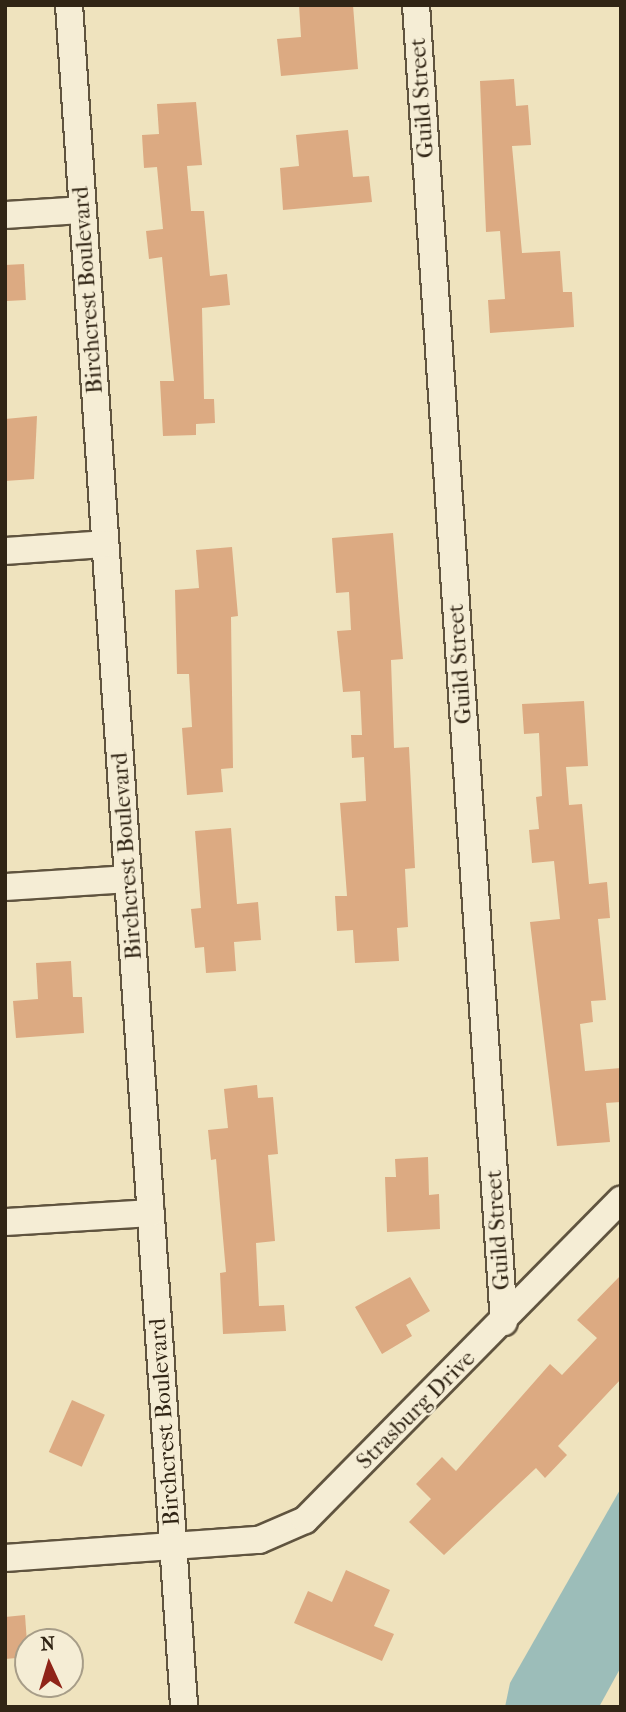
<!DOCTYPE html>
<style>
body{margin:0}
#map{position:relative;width:626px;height:1712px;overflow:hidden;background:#efe3be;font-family:"IM FELL French Canon",serif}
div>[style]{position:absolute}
.water>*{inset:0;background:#9cbdb9}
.building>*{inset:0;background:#dcaa82;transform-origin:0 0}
.roads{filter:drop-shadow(2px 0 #60543f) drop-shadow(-2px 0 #60543f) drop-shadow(0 2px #60543f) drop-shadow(0 -2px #60543f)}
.street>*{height:26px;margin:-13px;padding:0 13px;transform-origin:13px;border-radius:13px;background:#f5edd5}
span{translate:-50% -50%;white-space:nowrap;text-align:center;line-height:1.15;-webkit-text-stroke:5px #f5edd5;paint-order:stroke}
.street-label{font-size:23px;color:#312515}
.frame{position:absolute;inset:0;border:7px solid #312515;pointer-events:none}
.north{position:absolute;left:14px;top:1628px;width:70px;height:70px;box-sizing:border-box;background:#f5edd5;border:2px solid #a79d88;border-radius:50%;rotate:356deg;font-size:19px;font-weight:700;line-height:28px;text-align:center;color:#312515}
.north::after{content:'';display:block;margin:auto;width:24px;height:32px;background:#8f2418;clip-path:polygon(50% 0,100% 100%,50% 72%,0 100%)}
</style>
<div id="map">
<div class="water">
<i style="clip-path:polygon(621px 1488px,621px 1667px,599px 1707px,505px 1707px,510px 1683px)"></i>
</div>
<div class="building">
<i style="clip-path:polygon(299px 5px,353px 5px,358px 69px,281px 76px,277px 39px,301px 37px)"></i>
<i style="clip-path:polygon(514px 79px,516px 106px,528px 105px,531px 145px,512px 146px,522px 253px,560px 251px,563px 292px,572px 292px,574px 327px,490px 333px,488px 300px,505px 299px,500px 231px,486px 232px,480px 81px)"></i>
<i style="clip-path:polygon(196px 102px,202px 165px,187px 166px,191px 211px,204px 211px,210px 276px,227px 274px,230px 305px,202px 308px,204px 399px,214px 399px,215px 423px,196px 424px,196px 435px,163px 436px,160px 381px,174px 381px,162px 257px,149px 259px,146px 231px,163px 229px,157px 167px,144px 168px,142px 135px,159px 134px,157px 104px)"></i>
<i style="clip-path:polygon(348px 130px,353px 177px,369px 176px,372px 202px,283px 210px,280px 168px,299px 166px,296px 135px)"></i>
<i style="left:24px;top:264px;width:36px;height:19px;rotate:87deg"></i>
<i style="clip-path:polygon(37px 416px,34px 479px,5px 481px,5px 419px)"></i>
<i style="clip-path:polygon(393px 533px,403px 659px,391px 660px,394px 748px,409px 747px,415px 868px,405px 869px,408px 927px,397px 928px,399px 961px,355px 963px,353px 930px,337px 931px,335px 896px,347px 896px,340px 803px,366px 801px,364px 757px,352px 758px,351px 735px,362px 735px,360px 691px,343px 692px,337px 631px,351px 630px,349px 592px,336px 593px,332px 538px)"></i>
<i style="clip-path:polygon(232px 547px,238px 616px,231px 617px,233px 768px,221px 769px,223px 792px,187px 795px,182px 728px,192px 727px,189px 674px,177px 674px,175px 590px,199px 588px,196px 550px)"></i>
<i style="clip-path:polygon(584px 701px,588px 766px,566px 767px,569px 805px,582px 804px,589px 884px,607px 882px,610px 918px,598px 919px,606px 1000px,591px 1001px,593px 1022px,580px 1024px,585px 1071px,621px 1068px,621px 1102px,606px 1103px,610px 1142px,557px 1146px,530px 922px,560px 919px,554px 861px,532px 863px,529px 830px,539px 829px,536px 797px,542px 796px,539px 733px,524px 734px,522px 704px)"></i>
<i style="clip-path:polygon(231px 828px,237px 904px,258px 902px,261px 940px,234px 942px,236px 971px,206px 973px,204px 947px,195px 948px,191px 909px,201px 908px,195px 831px)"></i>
<i style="clip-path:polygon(71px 961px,73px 997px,82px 997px,84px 1033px,16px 1038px,13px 1001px,38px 999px,36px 963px)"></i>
<i style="clip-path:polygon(257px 1085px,258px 1098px,273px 1097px,278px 1154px,268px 1155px,275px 1241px,256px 1243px,259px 1306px,284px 1305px,286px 1331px,223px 1334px,220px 1273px,226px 1272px,216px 1159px,211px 1160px,208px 1130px,228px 1128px,224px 1089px)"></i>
<i style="clip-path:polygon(428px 1157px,429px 1195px,439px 1194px,440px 1229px,387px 1232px,385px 1177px,396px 1177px,395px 1159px)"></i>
<i style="clip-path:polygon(621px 1275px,621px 1379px,558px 1446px,567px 1455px,545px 1478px,536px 1468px,444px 1555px,409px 1522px,431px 1499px,416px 1484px,442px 1457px,456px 1471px,550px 1364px,562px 1375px,597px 1338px,577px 1320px)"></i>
<i style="clip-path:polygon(410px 1277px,430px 1311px,406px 1325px,412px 1336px,382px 1354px,355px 1307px)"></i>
<i style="left:72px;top:1400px;width:36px;height:57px;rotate:24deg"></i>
<i style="clip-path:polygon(346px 1570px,390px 1590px,374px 1626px,394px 1634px,382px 1661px,294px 1623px,308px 1591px,332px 1602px)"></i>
<i style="clip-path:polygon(25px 1615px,28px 1657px,5px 1659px,5px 1617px)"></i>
</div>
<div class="roads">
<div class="street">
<i style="left:69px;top:5px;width:1706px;rotate:86.13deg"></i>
<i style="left:416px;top:5px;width:1320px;rotate:86.18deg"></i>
<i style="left:5px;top:215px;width:78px;rotate:-3.7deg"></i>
<i style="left:5px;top:551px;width:100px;rotate:-4deg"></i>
<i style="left:5px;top:887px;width:123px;rotate:-3.7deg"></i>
<i style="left:5px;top:1222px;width:146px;rotate:-3.5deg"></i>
<i style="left:5px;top:1558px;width:255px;rotate:-4.1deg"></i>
<i style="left:259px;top:1540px;width:50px;rotate:-23.5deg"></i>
<i style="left:305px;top:1520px;width:450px;rotate:-45.4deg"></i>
</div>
</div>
<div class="street-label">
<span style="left:422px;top:98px;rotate:-94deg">Guild Street</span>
<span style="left:88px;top:290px;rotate:-94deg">Birchcrest Boulevard</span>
<span style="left:460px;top:664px;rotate:-94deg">Guild Street</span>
<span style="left:127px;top:856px;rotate:-94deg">Birchcrest Boulevard</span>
<span style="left:498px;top:1230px;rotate:-94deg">Guild Street</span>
<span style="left:416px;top:1410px;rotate:-45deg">Strasburg Drive</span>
<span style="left:165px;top:1422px;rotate:-94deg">Birchcrest Boulevard</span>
</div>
<div class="frame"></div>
<div class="north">N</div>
</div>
